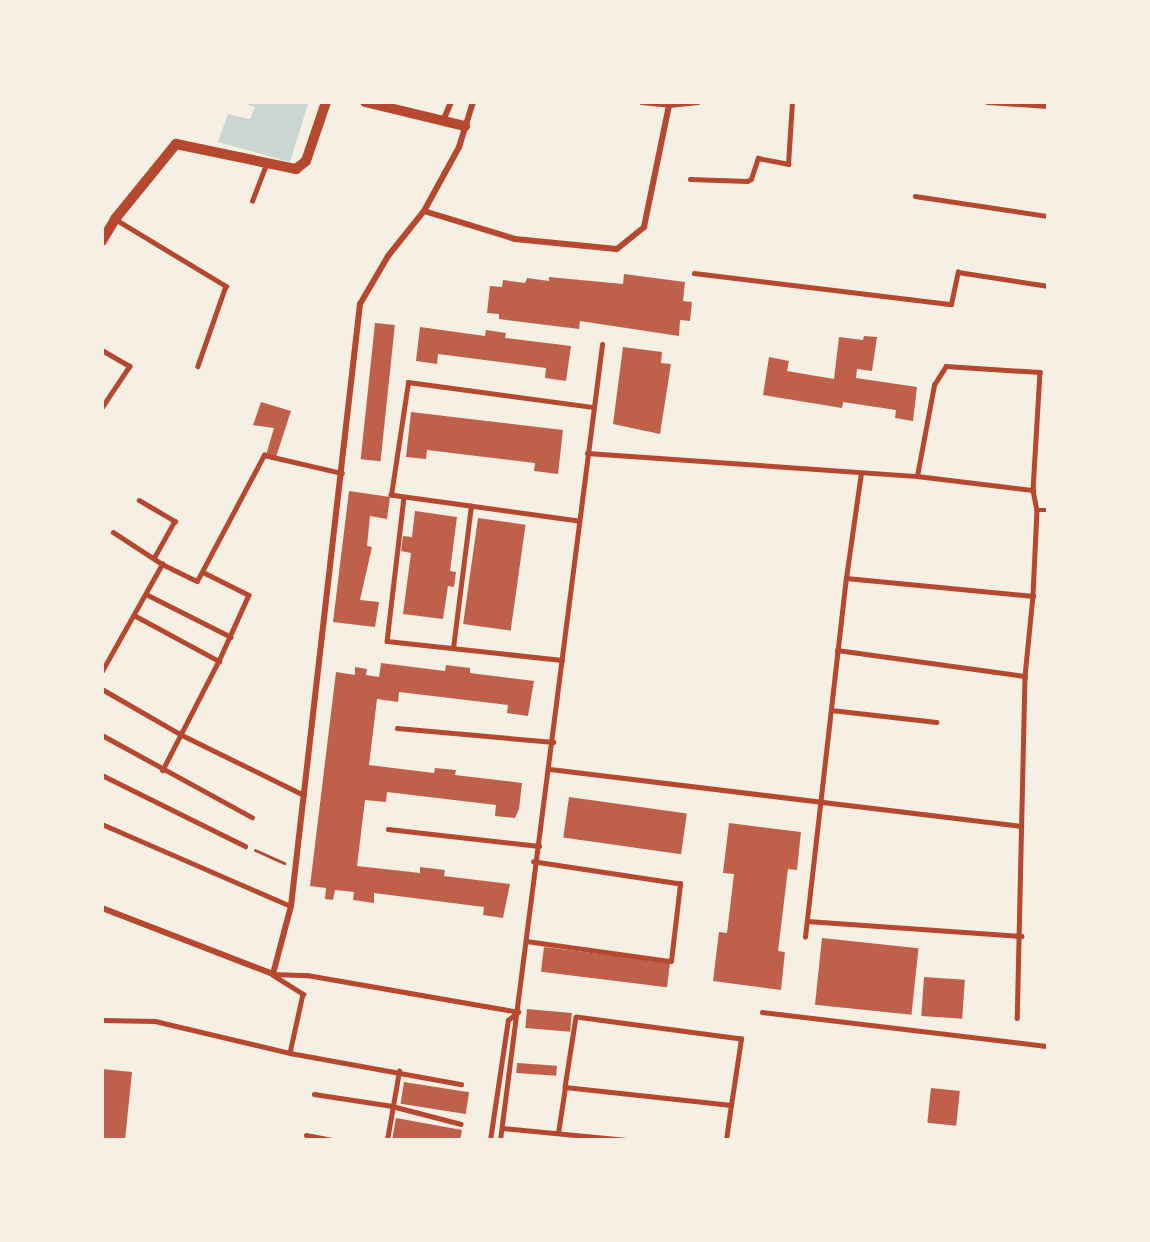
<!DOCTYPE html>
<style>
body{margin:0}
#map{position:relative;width:1150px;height:1242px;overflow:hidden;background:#f6efe4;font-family:"PT Serif",serif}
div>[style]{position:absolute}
.water>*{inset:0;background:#c9d6d2}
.building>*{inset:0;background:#bf614a;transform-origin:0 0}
.path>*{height:3px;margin:-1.5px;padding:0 1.5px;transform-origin:1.5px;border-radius:1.5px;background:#b5482f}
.service>*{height:4.5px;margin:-2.25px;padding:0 2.25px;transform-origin:2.25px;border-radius:2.25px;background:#b5482f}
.minor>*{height:6px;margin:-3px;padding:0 3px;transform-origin:3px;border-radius:3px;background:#b5482f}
.tertiary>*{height:10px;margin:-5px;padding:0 5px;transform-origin:5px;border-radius:5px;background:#b5482f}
span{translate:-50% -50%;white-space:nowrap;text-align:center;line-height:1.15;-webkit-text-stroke:5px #f6efe4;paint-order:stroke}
.frame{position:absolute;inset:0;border:104px solid #f6efe4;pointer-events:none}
</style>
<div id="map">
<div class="water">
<i style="clip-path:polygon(240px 102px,308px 104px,290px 162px,218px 142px,228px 114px,250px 119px,255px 107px)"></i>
</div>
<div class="building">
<i style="clip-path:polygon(624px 274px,685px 282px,683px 301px,692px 302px,690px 321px,680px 320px,679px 336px,580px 321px,579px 329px,499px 319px,499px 314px,487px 313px,490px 286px,502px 287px,503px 280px,525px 283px,527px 278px,549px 281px,549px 277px,623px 284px)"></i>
<i style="left:375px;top:323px;width:20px;height:137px;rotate:6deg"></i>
<i style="clip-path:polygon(420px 327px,485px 336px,486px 330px,506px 333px,505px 338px,571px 346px,566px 381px,545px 378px,546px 368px,438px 354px,437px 364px,416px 361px)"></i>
<i style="clip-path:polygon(864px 336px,877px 337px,872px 371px,857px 369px,856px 378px,917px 387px,913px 421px,895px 418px,896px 410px,843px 402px,842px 408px,763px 395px,769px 357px,789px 361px,787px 371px,834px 379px,839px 337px,863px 340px)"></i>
<i style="clip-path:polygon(623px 347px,662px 352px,661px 363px,671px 364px,660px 434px,613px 424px)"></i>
<i style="clip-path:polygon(261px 402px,291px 411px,276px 457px,266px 455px,274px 428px,253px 425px)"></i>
<i style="clip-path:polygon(411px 412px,563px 430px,558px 474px,534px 471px,535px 463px,427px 450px,426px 459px,406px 457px)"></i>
<i style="clip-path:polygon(349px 491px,390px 497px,387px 519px,370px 516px,367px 546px,372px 547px,360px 600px,379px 602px,375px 627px,333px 622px)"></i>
<i style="clip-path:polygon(415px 511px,457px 517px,450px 571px,456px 572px,454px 587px,448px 586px,443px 619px,403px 614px,411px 553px,401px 551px,403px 536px,412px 537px)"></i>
<i style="left:478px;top:518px;width:48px;height:107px;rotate:8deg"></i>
<i style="clip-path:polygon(381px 663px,445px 671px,446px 665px,470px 668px,470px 673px,534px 681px,528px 716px,507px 713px,508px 705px,399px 692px,398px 702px,377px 699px,369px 765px,434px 773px,435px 768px,456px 770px,455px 775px,522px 783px,519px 809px,515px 818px,495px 816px,496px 805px,387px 792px,386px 802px,365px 800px,357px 866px,420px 873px,420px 867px,445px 870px,444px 876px,510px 884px,503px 918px,483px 915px,484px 907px,374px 893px,374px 903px,353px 900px,354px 892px,335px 890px,333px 900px,325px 899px,326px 888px,310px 886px,336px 672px,355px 675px,355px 667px,367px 669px,366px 675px,379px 677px)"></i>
<i style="left:569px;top:797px;width:119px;height:41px;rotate:8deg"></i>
<i style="clip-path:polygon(729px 823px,801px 832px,797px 870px,788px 869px,778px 951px,785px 952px,781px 990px,713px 981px,719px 932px,727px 933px,734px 874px,723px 873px)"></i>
<i style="left:822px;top:938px;width:97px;height:67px;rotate:6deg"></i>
<i style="left:544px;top:947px;width:127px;height:25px;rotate:7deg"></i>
<i style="left:924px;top:977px;width:41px;height:39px;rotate:4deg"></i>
<i style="left:527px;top:1009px;width:45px;height:19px;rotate:5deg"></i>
<i style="left:517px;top:1063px;width:40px;height:10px;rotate:4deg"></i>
<i style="clip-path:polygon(102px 1069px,132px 1072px,125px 1140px,102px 1140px)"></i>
<i style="left:404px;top:1082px;width:66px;height:22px;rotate:9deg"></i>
<i style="left:931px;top:1088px;width:29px;height:35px;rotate:6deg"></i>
<i style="clip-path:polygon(396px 1118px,462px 1130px,460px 1140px,392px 1140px)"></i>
</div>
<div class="path">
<i style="left:255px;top:850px;width:32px;rotate:24deg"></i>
</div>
<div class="service">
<i style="left:690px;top:179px;width:57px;rotate:2deg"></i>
<i style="left:747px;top:181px;width:4px;rotate:-27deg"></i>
<i style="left:751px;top:179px;width:22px;rotate:-72deg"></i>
<i style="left:758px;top:158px;width:31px;rotate:11deg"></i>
<i style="left:788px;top:164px;width:62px;rotate:-86.3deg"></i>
<i style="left:915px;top:196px;width:134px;rotate:8.6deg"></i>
<i style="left:252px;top:201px;width:39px;rotate:-69deg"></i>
<i style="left:115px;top:219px;width:130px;rotate:31.1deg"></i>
<i style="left:226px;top:286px;width:85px;rotate:109.3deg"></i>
<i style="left:694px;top:273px;width:259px;rotate:6.9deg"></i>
<i style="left:951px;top:304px;width:33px;rotate:-78deg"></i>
<i style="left:958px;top:272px;width:91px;rotate:8.8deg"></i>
<i style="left:102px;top:350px;width:32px;rotate:30deg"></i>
<i style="left:130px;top:366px;width:50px;rotate:123.7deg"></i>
<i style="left:587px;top:453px;width:331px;rotate:4deg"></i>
<i style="left:917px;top:476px;width:117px;rotate:6.9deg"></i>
<i style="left:917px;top:476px;width:93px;rotate:-79.4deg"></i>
<i style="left:934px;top:385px;width:22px;rotate:-58deg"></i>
<i style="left:946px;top:366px;width:94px;rotate:3.7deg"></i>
<i style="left:1040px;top:372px;width:118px;rotate:93.4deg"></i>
<i style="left:1033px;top:490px;width:20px;rotate:79deg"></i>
<i style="left:1037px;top:510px;width:86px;rotate:92.7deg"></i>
<i style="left:1033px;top:596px;width:80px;rotate:95.7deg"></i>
<i style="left:1025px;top:676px;width:342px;rotate:91.3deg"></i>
<i style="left:404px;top:497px;width:145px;rotate:96.7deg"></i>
<i style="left:387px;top:641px;width:176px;rotate:6.2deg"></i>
<i style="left:139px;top:500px;width:42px;rotate:30.3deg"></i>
<i style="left:175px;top:521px;width:41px;rotate:119.1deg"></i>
<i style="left:1037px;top:510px;width:11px"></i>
<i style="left:578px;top:521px;width:189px;rotate:-172.1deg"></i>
<i style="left:391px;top:495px;width:114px;rotate:-81.4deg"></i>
<i style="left:408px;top:382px;width:187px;rotate:7.7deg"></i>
<i style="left:113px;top:532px;width:59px;rotate:33.1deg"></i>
<i style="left:203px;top:572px;width:51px;rotate:26.6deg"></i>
<i style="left:249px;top:595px;width:72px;rotate:114.4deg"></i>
<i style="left:846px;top:578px;width:188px;rotate:5.5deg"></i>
<i style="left:146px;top:594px;width:95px;rotate:26.8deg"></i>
<i style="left:134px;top:615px;width:97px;rotate:28.4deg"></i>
<i style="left:219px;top:661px;width:123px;rotate:117.2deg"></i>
<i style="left:453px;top:648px;width:143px;rotate:-82.8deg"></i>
<i style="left:837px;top:650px;width:190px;rotate:7.9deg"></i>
<i style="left:102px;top:671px;width:123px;rotate:-60.7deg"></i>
<i style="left:162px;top:564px;width:39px;rotate:26deg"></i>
<i style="left:197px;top:581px;width:143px;rotate:-62deg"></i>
<i style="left:264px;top:455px;width:80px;rotate:13deg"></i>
<i style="left:102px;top:689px;width:92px;rotate:29.9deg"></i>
<i style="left:182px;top:735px;width:136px;rotate:26.2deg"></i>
<i style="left:831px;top:710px;width:106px;rotate:6.5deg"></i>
<i style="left:397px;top:728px;width:157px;rotate:5.1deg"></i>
<i style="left:102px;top:735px;width:171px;rotate:28.7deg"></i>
<i style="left:550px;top:769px;width:474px;rotate:6.9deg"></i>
<i style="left:102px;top:775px;width:160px;rotate:26.4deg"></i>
<i style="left:102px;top:824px;width:206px;rotate:23.5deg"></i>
<i style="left:388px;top:829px;width:152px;rotate:6.4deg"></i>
<i style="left:807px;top:921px;width:215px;rotate:4deg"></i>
<i style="left:805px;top:937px;width:361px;rotate:-83.5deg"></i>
<i style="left:846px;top:578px;width:106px;rotate:-81.9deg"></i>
<i style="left:526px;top:941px;width:146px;rotate:7.9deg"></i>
<i style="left:671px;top:961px;width:78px;rotate:-83.3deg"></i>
<i style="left:680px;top:884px;width:148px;rotate:-171.4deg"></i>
<i style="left:273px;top:974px;width:34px;rotate:2deg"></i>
<i style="left:307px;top:975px;width:214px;rotate:9.9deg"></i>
<i style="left:273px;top:975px;width:36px;rotate:32deg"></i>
<i style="left:303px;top:994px;width:60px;rotate:102.4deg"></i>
<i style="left:762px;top:1012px;width:288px;rotate:6.8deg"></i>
<i style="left:102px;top:1020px;width:53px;rotate:1.1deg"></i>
<i style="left:155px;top:1021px;width:139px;rotate:13.3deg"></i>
<i style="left:290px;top:1053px;width:174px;rotate:10.3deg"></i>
<i style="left:314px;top:1094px;width:79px;rotate:8.7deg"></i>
<i style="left:392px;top:1106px;width:71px;rotate:14.6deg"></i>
<i style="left:502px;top:1128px;width:125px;rotate:5.5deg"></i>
<i style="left:558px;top:1133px;width:47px;rotate:-81.3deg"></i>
<i style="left:306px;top:1135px;width:26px;rotate:11deg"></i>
<i style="left:387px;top:1140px;width:70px;rotate:-80.1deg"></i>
<i style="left:490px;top:1140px;width:121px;rotate:-81.5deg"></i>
<i style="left:508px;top:1020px;width:13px;rotate:-39deg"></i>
<i style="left:500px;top:1140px;width:802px;rotate:-82.69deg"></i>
<i style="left:726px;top:1140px;width:35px;rotate:-82deg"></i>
<i style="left:731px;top:1105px;width:67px;rotate:-81.4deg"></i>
<i style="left:741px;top:1039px;width:166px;rotate:-172.4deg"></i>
<i style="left:576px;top:1017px;width:71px;rotate:98.9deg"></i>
<i style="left:565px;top:1087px;width:167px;rotate:6.2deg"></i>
</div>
<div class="minor">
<i style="left:642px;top:102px;width:27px;rotate:6deg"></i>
<i style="left:669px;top:105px;width:29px;rotate:-6deg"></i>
<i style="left:988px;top:102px;width:60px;rotate:3.8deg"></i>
<i style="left:443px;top:121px;width:21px;rotate:-67deg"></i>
<i style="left:424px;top:211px;width:95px;rotate:17.1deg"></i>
<i style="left:515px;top:239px;width:102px;rotate:5.6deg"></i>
<i style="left:617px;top:249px;width:35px;rotate:-39deg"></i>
<i style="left:644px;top:227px;width:125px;rotate:-78.4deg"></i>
<i style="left:102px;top:908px;width:183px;rotate:21.1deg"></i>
<i style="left:273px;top:974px;width:70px;rotate:-75.2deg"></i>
<i style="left:291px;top:906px;width:606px;rotate:-83.46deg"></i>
<i style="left:360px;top:304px;width:56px;rotate:-59.7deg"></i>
<i style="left:388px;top:256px;width:58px;rotate:-51.3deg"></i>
<i style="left:424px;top:211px;width:73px;rotate:-61.3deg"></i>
<i style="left:459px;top:147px;width:47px;rotate:-72.7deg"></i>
</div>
<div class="tertiary">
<i style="left:365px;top:102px;width:103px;rotate:13.5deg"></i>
<i style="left:102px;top:241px;width:26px;rotate:-59deg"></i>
<i style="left:115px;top:219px;width:97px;rotate:-50.9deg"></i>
<i style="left:176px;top:144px;width:123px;rotate:11.8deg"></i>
<i style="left:296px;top:169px;width:13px;rotate:-39deg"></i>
<i style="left:306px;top:161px;width:62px;rotate:-71.3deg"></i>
</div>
<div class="frame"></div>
</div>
